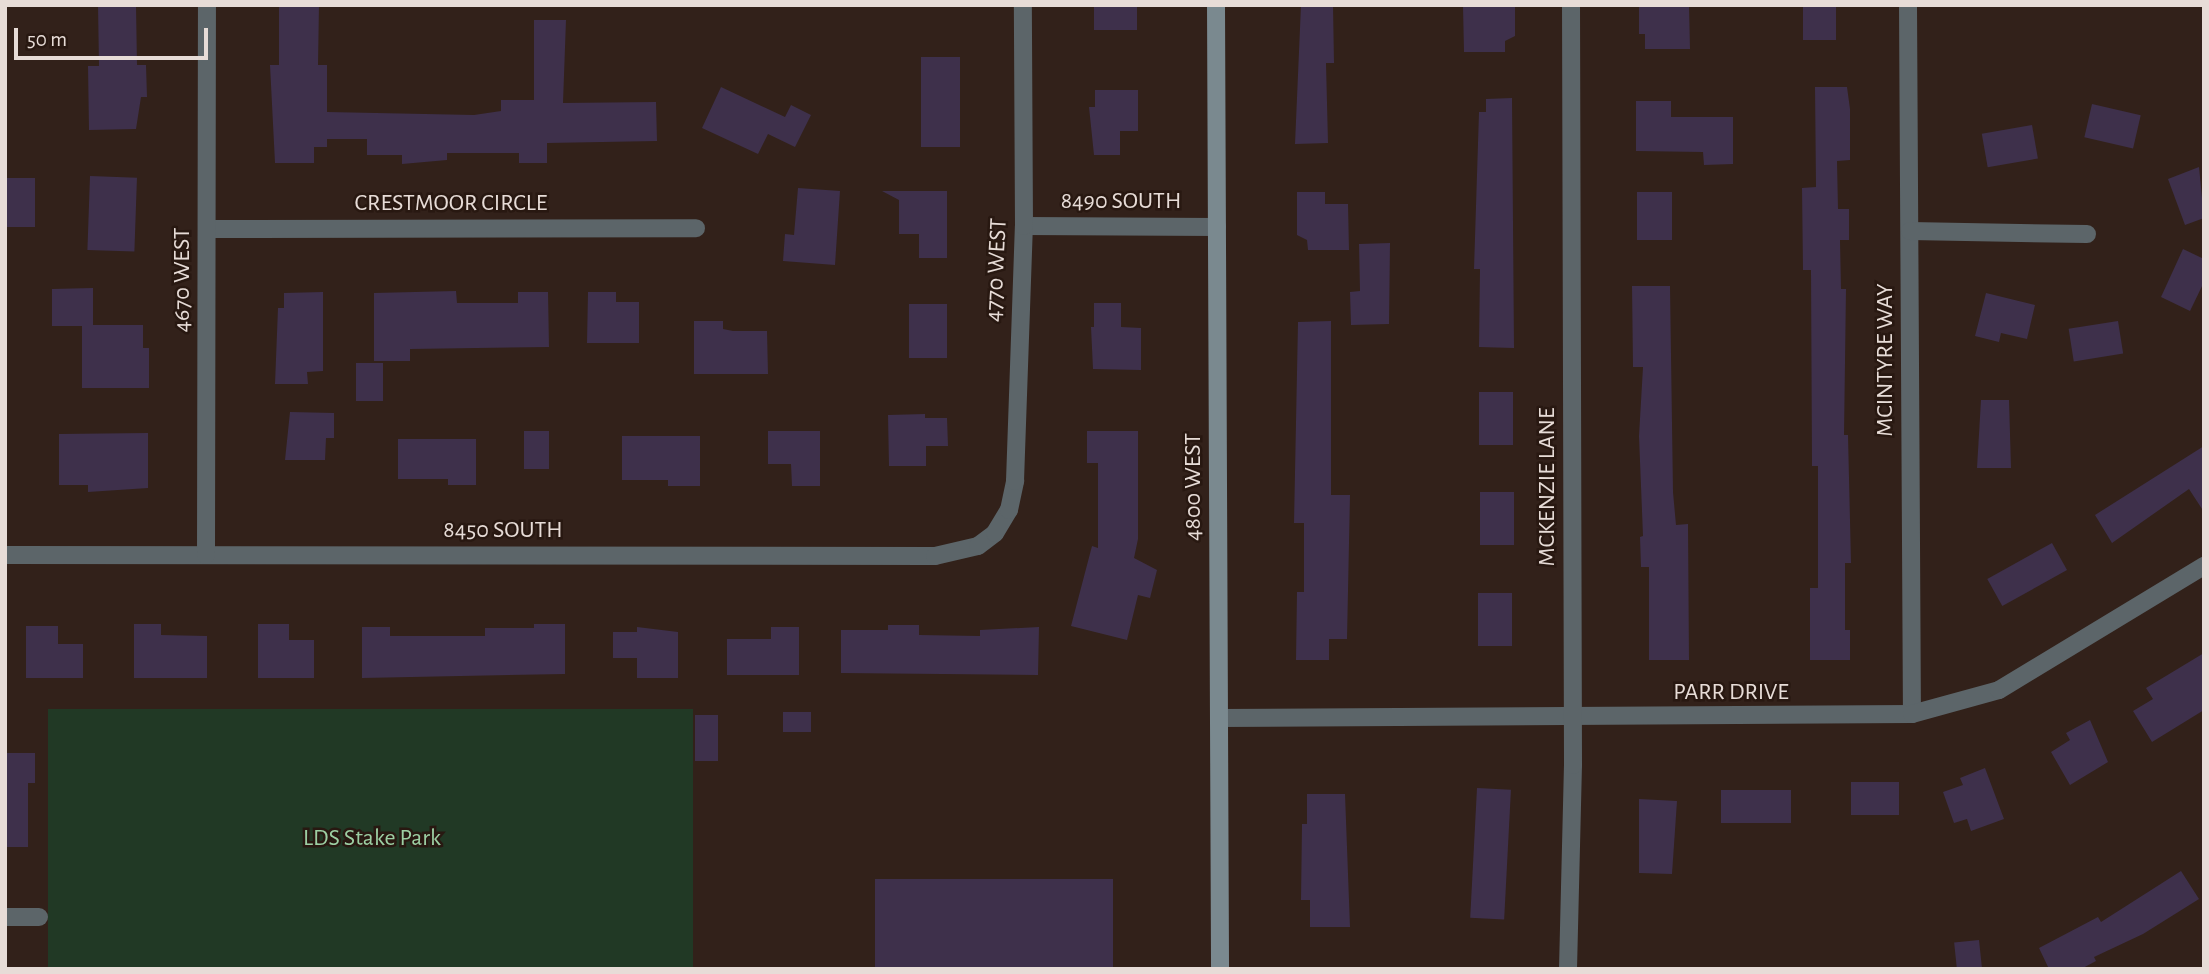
<!DOCTYPE html>
<style>
body{margin:0}
#map{position:relative;width:2209px;height:974px;overflow:hidden;background:#32211a;font-family:"Alegreya Sans",sans-serif}
div>[style]{position:absolute}
.green>*{inset:0;background:#213925;transform-origin:0 0}
.building>*{inset:0;background:#3e304b;transform-origin:0 0}
.street>*{height:18px;margin:-9px;padding:0 9px;transform-origin:9px;border-radius:9px;background:#5c6569}
.secondary>*{height:18px;margin:-9px;padding:0 9px;transform-origin:9px;border-radius:9px;background:#7a898f}
span{translate:-50% -50%;white-space:nowrap;text-align:center;line-height:1.15;-webkit-text-stroke:5px #281811;paint-order:stroke}
.street-label{font-size:24px;color:#e7dcd7}
.park-label{font-size:24px;color:#9ccfa3}
.frame{position:absolute;inset:0;border:7px solid #e7dcd7;pointer-events:none}
.scale{position:absolute;left:14px;top:28px;width:194px;height:32px;box-sizing:border-box;border:4px solid #e7dcd7;border-top:0;padding-left:9px;font-size:21px;line-height:24px;white-space:nowrap;color:#e7dcd7;-webkit-text-stroke:5px #281811;paint-order:stroke}
</style>
<div id="map">
<div class="green">
<i style="left:693px;top:709px;width:260px;height:645px;rotate:90deg"></i>
</div>
<div class="building">
<i style="clip-path:polygon(98px 5px,136px 5px,137px 65px,146px 65px,147px 97px,141px 97px,136px 129px,89px 130px,88px 66px,99px 66px)"></i>
<i style="clip-path:polygon(279px 5px,319px 5px,318px 65px,327px 65px,327px 112px,474px 115px,501px 111px,501px 100px,534px 100px,534px 20px,566px 20px,563px 103px,656px 102px,657px 141px,547px 143px,547px 163px,519px 163px,519px 153px,447px 153px,447px 160px,402px 164px,402px 155px,367px 155px,367px 139px,327px 139px,327px 147px,314px 147px,314px 163px,275px 163px,270px 65px,279px 65px)"></i>
<i style="left:1094px;top:5px;width:43px;height:25px"></i>
<i style="clip-path:polygon(1301px 5px,1333px 5px,1334px 63px,1326px 63px,1328px 143px,1295px 144px)"></i>
<i style="clip-path:polygon(1515px 5px,1515px 36px,1505px 41px,1505px 52px,1464px 52px,1463px 6px)"></i>
<i style="clip-path:polygon(1639px 5px,1689px 5px,1690px 49px,1645px 49px,1645px 34px,1639px 34px)"></i>
<i style="left:1803px;top:5px;width:33px;height:35px"></i>
<i style="left:921px;top:57px;width:39px;height:90px"></i>
<i style="clip-path:polygon(721px 87px,785px 117px,791px 105px,811px 115px,795px 147px,768px 134px,758px 154px,702px 128px)"></i>
<i style="clip-path:polygon(1815px 87px,1847px 87px,1850px 109px,1850px 160px,1837px 161px,1838px 209px,1849px 209px,1849px 240px,1840px 240px,1841px 289px,1846px 289px,1844px 435px,1848px 435px,1851px 563px,1845px 563px,1845px 630px,1850px 630px,1850px 660px,1810px 660px,1810px 588px,1818px 588px,1818px 466px,1812px 466px,1811px 270px,1803px 270px,1802px 188px,1816px 187px)"></i>
<i style="clip-path:polygon(1095px 90px,1138px 90px,1138px 131px,1120px 131px,1120px 155px,1094px 155px,1089px 107px,1095px 107px)"></i>
<i style="clip-path:polygon(1512px 98px,1514px 348px,1479px 347px,1480px 269px,1474px 269px,1479px 112px,1486px 112px,1486px 99px)"></i>
<i style="clip-path:polygon(1636px 101px,1671px 101px,1671px 117px,1733px 117px,1733px 164px,1704px 165px,1703px 152px,1636px 151px)"></i>
<i style="left:2092px;top:104px;width:50px;height:34px;rotate:13deg"></i>
<i style="left:2032px;top:125px;width:34px;height:51px;rotate:80deg"></i>
<i style="clip-path:polygon(2199px 167px,2204px 218px,2185px 225px,2168px 179px)"></i>
<i style="left:90px;top:176px;width:47px;height:74px;rotate:2deg"></i>
<i style="left:5px;top:178px;width:30px;height:49px"></i>
<i style="clip-path:polygon(798px 188px,840px 191px,835px 265px,783px 261px,785px 234px,794px 235px)"></i>
<i style="clip-path:polygon(882px 191px,947px 191px,947px 258px,919px 258px,919px 234px,899px 234px,899px 200px)"></i>
<i style="clip-path:polygon(1297px 192px,1325px 192px,1325px 204px,1348px 204px,1349px 250px,1308px 250px,1307px 240px,1297px 235px)"></i>
<i style="left:1672px;top:192px;width:48px;height:35px;rotate:90deg"></i>
<i style="clip-path:polygon(1390px 243px,1389px 324px,1351px 325px,1350px 292px,1360px 291px,1359px 244px)"></i>
<i style="clip-path:polygon(2183px 249px,2204px 259px,2204px 282px,2190px 311px,2161px 297px)"></i>
<i style="clip-path:polygon(1632px 286px,1670px 286px,1673px 492px,1676px 525px,1688px 524px,1689px 660px,1649px 660px,1649px 567px,1641px 567px,1640px 537px,1643px 536px,1639px 436px,1643px 367px,1633px 367px)"></i>
<i style="clip-path:polygon(93px 288px,93px 325px,143px 325px,143px 348px,149px 348px,149px 388px,82px 388px,82px 326px,52px 326px,52px 289px)"></i>
<i style="clip-path:polygon(456px 291px,457px 303px,518px 303px,518px 292px,548px 292px,549px 347px,410px 349px,410px 361px,374px 361px,374px 293px)"></i>
<i style="clip-path:polygon(323px 292px,323px 371px,307px 372px,308px 384px,275px 384px,278px 308px,284px 308px,284px 293px)"></i>
<i style="clip-path:polygon(588px 292px,616px 292px,616px 302px,639px 302px,639px 343px,587px 343px)"></i>
<i style="clip-path:polygon(1986px 293px,2035px 305px,2027px 339px,2001px 333px,1999px 342px,1975px 336px)"></i>
<i style="clip-path:polygon(1094px 303px,1121px 303px,1121px 327px,1141px 328px,1141px 370px,1093px 369px,1091px 327px,1094px 327px)"></i>
<i style="left:909px;top:304px;width:38px;height:54px"></i>
<i style="clip-path:polygon(694px 321px,723px 321px,723px 329px,733px 331px,767px 331px,768px 374px,694px 374px)"></i>
<i style="clip-path:polygon(1331px 321px,1331px 495px,1350px 495px,1347px 639px,1329px 639px,1329px 660px,1296px 660px,1297px 592px,1304px 592px,1304px 523px,1294px 523px,1298px 322px)"></i>
<i style="left:2118px;top:321px;width:33px;height:50px;rotate:81deg"></i>
<i style="left:383px;top:363px;width:38px;height:27px;rotate:90deg"></i>
<i style="left:1479px;top:392px;width:34px;height:53px"></i>
<i style="clip-path:polygon(1981px 400px,2009px 400px,2011px 468px,1977px 468px)"></i>
<i style="clip-path:polygon(290px 412px,334px 413px,334px 438px,326px 438px,325px 460px,285px 460px)"></i>
<i style="clip-path:polygon(925px 414px,925px 418px,947px 418px,948px 446px,926px 446px,926px 466px,889px 466px,888px 415px)"></i>
<i style="left:524px;top:431px;width:25px;height:38px"></i>
<i style="clip-path:polygon(768px 431px,820px 431px,820px 486px,792px 486px,791px 464px,768px 464px)"></i>
<i style="clip-path:polygon(1087px 431px,1138px 431px,1138px 539px,1134px 558px,1157px 570px,1150px 598px,1138px 595px,1127px 640px,1071px 626px,1092px 546px,1098px 548px,1098px 463px,1087px 463px)"></i>
<i style="clip-path:polygon(148px 433px,148px 488px,88px 492px,88px 485px,59px 485px,59px 434px)"></i>
<i style="clip-path:polygon(622px 436px,700px 436px,700px 486px,668px 486px,668px 480px,622px 480px)"></i>
<i style="clip-path:polygon(398px 439px,476px 439px,476px 485px,448px 485px,448px 479px,398px 479px)"></i>
<i style="clip-path:polygon(2204px 446px,2204px 512px,2189px 489px,2112px 543px,2095px 515px)"></i>
<i style="left:1514px;top:492px;width:53px;height:34px;rotate:90deg"></i>
<i style="left:2052px;top:543px;width:31px;height:74px;rotate:61deg"></i>
<i style="left:1478px;top:593px;width:34px;height:53px"></i>
<i style="clip-path:polygon(134px 624px,161px 624px,161px 635px,207px 636px,207px 678px,134px 678px)"></i>
<i style="clip-path:polygon(258px 624px,289px 624px,289px 640px,314px 640px,314px 678px,258px 678px)"></i>
<i style="clip-path:polygon(534px 624px,565px 624px,565px 674px,362px 678px,362px 627px,390px 627px,390px 636px,485px 636px,485px 628px,534px 628px)"></i>
<i style="clip-path:polygon(888px 625px,919px 625px,919px 635px,980px 636px,980px 630px,1039px 627px,1038px 675px,841px 673px,841px 630px,888px 630px)"></i>
<i style="clip-path:polygon(26px 626px,58px 626px,58px 644px,83px 644px,83px 678px,26px 678px)"></i>
<i style="clip-path:polygon(637px 627px,678px 632px,678px 678px,637px 678px,637px 658px,613px 658px,613px 632px,637px 632px)"></i>
<i style="clip-path:polygon(771px 627px,799px 627px,799px 675px,727px 675px,727px 639px,771px 639px)"></i>
<i style="clip-path:polygon(2204px 653px,2204px 710px,2152px 742px,2133px 711px,2153px 699px,2146px 688px)"></i>
<i style="left:783px;top:712px;width:28px;height:20px"></i>
<i style="left:695px;top:715px;width:23px;height:46px"></i>
<i style="clip-path:polygon(2090px 720px,2108px 762px,2070px 785px,2051px 752px,2070px 740px,2066px 733px)"></i>
<i style="clip-path:polygon(5px 753px,35px 753px,35px 783px,28px 783px,28px 847px,5px 847px)"></i>
<i style="clip-path:polygon(1985px 768px,2004px 819px,1971px 831px,1967px 819px,1954px 823px,1943px 792px,1963px 785px,1960px 778px)"></i>
<i style="left:1851px;top:782px;width:48px;height:33px"></i>
<i style="left:1477px;top:788px;width:34px;height:130px;rotate:3deg"></i>
<i style="left:1721px;top:790px;width:70px;height:33px"></i>
<i style="clip-path:polygon(1307px 794px,1345px 794px,1350px 927px,1310px 927px,1310px 900px,1301px 900px,1302px 824px,1307px 824px)"></i>
<i style="clip-path:polygon(1639px 799px,1677px 801px,1672px 874px,1639px 873px)"></i>
<i style="clip-path:polygon(2181px 871px,2199px 899px,2143px 934px,2094px 957px,2096px 961px,2081px 969px,2049px 969px,2039px 948px,2098px 917px,2101px 922px)"></i>
<i style="left:1113px;top:879px;width:90px;height:238px;rotate:90deg"></i>
<i style="left:1979px;top:940px;width:29px;height:25px;rotate:84deg"></i>
</div>
<div class="street">
<i style="left:1908px;top:5px;width:709px;rotate:89.68deg"></i>
<i style="left:1024px;top:226px;width:193px;rotate:0.3deg"></i>
<i style="left:207px;top:229px;width:489px;rotate:-0.1deg"></i>
<i style="left:1910px;top:231px;width:177px;rotate:1deg"></i>
<i style="left:5px;top:555px;width:930px;rotate:0.06deg"></i>
<i style="left:935px;top:556px;width:44px;rotate:-13.1deg"></i>
<i style="left:978px;top:546px;width:21px;rotate:-37deg"></i>
<i style="left:995px;top:533px;width:27px;rotate:-59deg"></i>
<i style="left:1009px;top:510px;width:30px;rotate:-78deg"></i>
<i style="left:1015px;top:481px;width:255px;rotate:-88deg"></i>
<i style="left:1024px;top:226px;width:221px;rotate:-90.3deg"></i>
<i style="left:206px;top:555px;width:550px;rotate:-89.9deg"></i>
<i style="left:1220px;top:718px;width:692px;rotate:-0.33deg"></i>
<i style="left:1912px;top:714px;width:90px;rotate:-15.4deg"></i>
<i style="left:1999px;top:690px;width:240px;rotate:-31.2deg"></i>
<i style="left:5px;top:917px;width:34px"></i>
<i style="left:1568px;top:969px;width:204px;rotate:-88.6deg"></i>
<i style="left:1573px;top:765px;width:760px;rotate:-90.15deg"></i>
</div>
<div class="secondary">
<i style="left:1216px;top:5px;width:964px;rotate:89.76deg"></i>
</div>
<div class="street-label">
<span style="left:1121px;top:202px">8490 SOUTH</span>
<span style="left:451px;top:204px">CRESTMOOR CIRCLE</span>
<span style="left:997px;top:270px;rotate:-87deg">4770 WEST</span>
<span style="left:183px;top:280px;rotate:-90deg">4670 WEST</span>
<span style="left:1886px;top:360px;rotate:-90deg">MCINTYRE WAY</span>
<span style="left:1194px;top:487px;rotate:-90deg">4800 WEST</span>
<span style="left:1548px;top:487px;rotate:-90deg">MCKENZIE LANE</span>
<span style="left:503px;top:531px">8450 SOUTH</span>
<span style="left:1731px;top:693px">PARR DRIVE</span>
</div>
<div class="park-label">
<span style="left:372px;top:839px">LDS Stake Park</span>
</div>
<div class="frame"></div>
<div class="scale">50 m</div>
</div>
